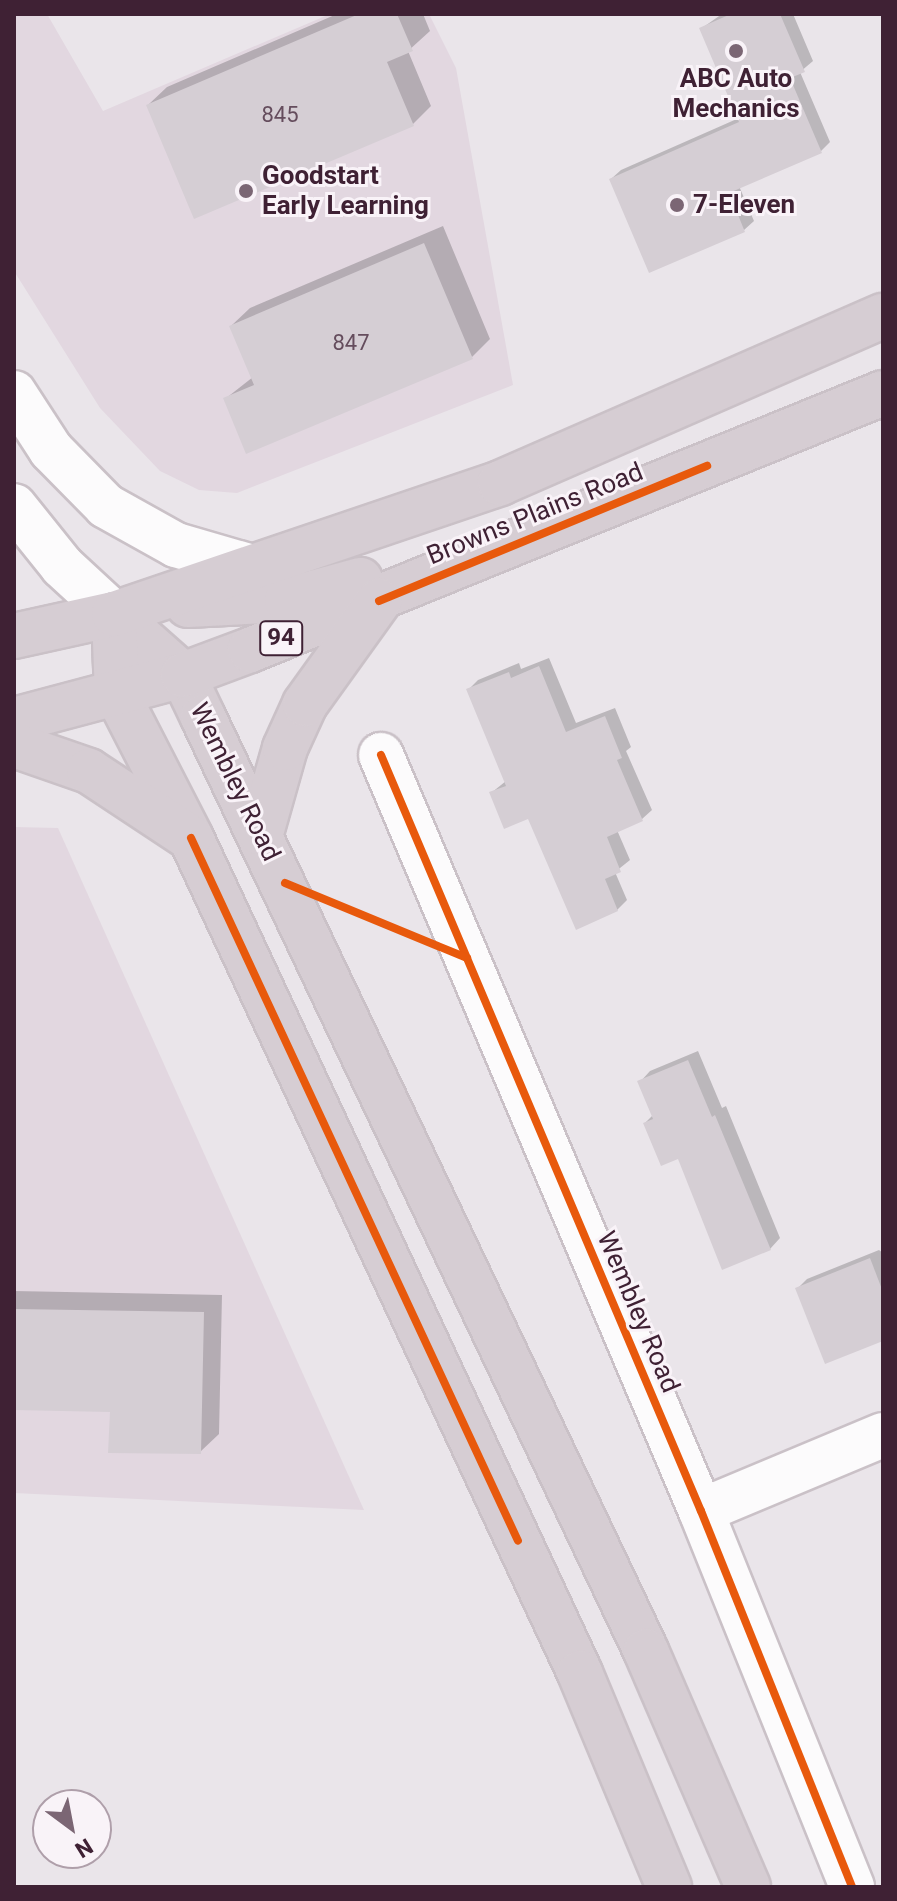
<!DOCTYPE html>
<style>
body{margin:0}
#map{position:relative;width:897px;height:1901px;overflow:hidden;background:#eae5ea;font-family:Roboto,sans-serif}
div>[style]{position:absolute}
.built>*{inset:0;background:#e2d7e0}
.shadow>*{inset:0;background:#0003}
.building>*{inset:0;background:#d5ced4}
.roads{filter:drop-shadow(2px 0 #cac1c7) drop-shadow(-2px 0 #cac1c7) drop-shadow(0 2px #cac1c7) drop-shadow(0 -2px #cac1c7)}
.minor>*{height:44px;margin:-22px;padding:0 22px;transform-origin:22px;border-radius:22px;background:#fcfbfc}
.major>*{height:44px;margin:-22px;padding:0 22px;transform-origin:22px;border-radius:22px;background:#d6cdd3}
.cycleway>*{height:8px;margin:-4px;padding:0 4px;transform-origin:4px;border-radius:4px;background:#e8590c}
.dots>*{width:22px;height:22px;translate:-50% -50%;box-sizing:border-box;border:4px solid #f9f3f8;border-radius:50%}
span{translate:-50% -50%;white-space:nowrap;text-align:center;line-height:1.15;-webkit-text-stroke:6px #f9f3f8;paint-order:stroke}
.number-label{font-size:22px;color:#654d5d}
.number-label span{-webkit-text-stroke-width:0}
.shield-label span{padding:2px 6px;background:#f9f3f8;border:2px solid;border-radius:6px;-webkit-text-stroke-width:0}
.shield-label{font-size:24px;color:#3f2134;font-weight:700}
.poi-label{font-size:26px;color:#3f2134;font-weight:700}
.left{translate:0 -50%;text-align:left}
.street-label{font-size:26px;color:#3f2134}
.frame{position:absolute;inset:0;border:16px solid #3f2134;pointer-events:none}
.north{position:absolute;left:32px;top:1789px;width:80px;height:80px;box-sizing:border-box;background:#f9f3f8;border:2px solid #af9faa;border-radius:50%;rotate:148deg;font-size:22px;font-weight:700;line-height:32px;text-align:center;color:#3f2134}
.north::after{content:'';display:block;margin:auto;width:28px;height:36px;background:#7b6674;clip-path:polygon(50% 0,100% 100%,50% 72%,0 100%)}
</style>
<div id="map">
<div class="built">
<i style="clip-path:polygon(14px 14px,47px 14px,103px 111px,330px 14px,429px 14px,456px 68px,513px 385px,237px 493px,199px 490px,160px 471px,100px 408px,14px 271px)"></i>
<i style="clip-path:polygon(14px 827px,58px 828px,364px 1510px,14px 1493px)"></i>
</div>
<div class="shadow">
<i style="clip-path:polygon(337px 14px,423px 14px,430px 31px,408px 51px,431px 106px,413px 124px,148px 105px,167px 87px)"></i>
<i style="clip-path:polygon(722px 14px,793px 14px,813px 61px,800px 72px,830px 142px,821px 151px,739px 186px,754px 221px,744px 230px,611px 179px,621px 170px,739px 118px,702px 28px)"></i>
<i style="clip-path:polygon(443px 226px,490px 339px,472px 357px,225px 399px,253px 377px,231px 326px,250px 308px)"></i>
<i style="clip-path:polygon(549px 658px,576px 723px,615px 708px,631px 747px,626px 751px,652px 810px,642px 819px,617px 830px,630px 860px,615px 872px,627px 900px,617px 910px,529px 817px,491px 793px,506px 781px,468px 690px,478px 680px,519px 663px,521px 669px)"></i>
<i style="clip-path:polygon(698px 1051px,722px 1108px,726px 1106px,780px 1238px,770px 1249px,645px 1123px,653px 1115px,640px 1082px,650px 1071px)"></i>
<i style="clip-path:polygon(879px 1250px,883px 1253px,883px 1339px,797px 1289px,807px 1279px)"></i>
<i style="clip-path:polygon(14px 1291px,222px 1295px,219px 1434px,200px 1452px,112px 1410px,14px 1408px)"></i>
</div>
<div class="building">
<i style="clip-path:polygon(359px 14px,397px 14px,413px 51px,387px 62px,414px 126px,194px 219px,146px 105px)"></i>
<i style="clip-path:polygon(731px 14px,780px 14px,805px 72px,790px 78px,822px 153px,729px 193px,745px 232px,649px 273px,609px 179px,739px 122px,699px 28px)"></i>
<i style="clip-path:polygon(424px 243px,473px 359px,246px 454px,223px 398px,254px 385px,229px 326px)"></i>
<i style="clip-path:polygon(539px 666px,566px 732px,605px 716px,622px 758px,617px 760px,643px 821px,607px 837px,621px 872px,605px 879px,618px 911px,576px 930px,528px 819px,504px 829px,489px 792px,506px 786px,466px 689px,509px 672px,511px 678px)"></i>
<i style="clip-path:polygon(688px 1060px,712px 1117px,715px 1115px,771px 1250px,722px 1270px,678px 1159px,661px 1166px,643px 1123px,653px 1119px,637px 1081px)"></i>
<i style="clip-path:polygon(870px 1258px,883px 1292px,883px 1341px,825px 1364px,795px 1288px)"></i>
<i style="clip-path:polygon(14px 1309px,204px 1312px,201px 1454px,108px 1453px,110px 1412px,14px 1410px)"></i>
</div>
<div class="roads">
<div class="minor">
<i style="left:14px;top:393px;width:68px;rotate:57deg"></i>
<i style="left:51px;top:450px;width:78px;rotate:45.5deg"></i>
<i style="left:106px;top:506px;width:80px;rotate:29.1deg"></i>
<i style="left:176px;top:545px;width:79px;rotate:16.1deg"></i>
<i style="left:14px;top:506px;width:77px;rotate:51.3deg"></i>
<i style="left:62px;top:566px;width:71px;rotate:42.7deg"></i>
<i style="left:381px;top:755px;width:821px;rotate:67.06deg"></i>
<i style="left:701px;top:1511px;width:405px;rotate:68.1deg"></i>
<i style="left:701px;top:1511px;width:197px;rotate:-22.7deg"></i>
</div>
<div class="major">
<i style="left:188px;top:605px;width:99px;rotate:-2.9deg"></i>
<i style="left:287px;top:600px;width:76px;rotate:-15.3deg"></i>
<i style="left:114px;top:614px;width:92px;rotate:41.5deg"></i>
<i style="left:183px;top:675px;width:47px;rotate:64.5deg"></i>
<i style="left:203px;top:717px;width:1034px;rotate:64.62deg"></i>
<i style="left:646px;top:1651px;width:257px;rotate:66.6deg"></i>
<i style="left:114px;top:614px;width:80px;rotate:87.9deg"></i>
<i style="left:117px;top:694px;width:162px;rotate:62.8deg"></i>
<i style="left:191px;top:838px;width:921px;rotate:65.02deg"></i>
<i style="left:580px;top:1673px;width:232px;rotate:67.4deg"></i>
<i style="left:14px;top:636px;width:102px;rotate:-12.4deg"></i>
<i style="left:114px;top:614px;width:408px;rotate:-18.7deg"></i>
<i style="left:500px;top:483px;width:418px;rotate:-23.6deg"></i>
<i style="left:14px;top:720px;width:175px;rotate:-14.9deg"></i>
<i style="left:183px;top:675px;width:72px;rotate:-20.5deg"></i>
<i style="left:250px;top:650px;width:683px;rotate:-22.1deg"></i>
<i style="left:14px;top:745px;width:79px;rotate:19.1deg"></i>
<i style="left:89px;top:771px;width:120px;rotate:33.4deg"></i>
<i style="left:261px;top:833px;width:88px;rotate:-74.2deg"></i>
<i style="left:285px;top:748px;width:48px;rotate:-65.6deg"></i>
<i style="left:305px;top:704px;width:127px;rotate:-54.3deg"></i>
</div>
</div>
<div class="cycleway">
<i style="left:379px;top:601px;width:355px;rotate:-22.4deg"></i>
<i style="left:381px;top:755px;width:821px;rotate:67.06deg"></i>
<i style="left:701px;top:1511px;width:405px;rotate:68.1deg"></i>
<i style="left:191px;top:838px;width:775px;rotate:65.05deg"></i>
<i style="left:285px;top:883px;width:197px;rotate:22.4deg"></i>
</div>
<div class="dots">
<i style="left:736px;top:51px;background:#7b6674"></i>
<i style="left:246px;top:191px;background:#7b6674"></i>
<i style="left:677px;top:205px;background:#7b6674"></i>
</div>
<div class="number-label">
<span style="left:280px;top:115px">845</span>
<span style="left:351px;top:343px">847</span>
</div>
<div class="shield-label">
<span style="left:281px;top:638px">94</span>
</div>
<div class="poi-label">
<span style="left:736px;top:94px">ABC Auto<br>Mechanics</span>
<span class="left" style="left:262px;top:191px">Goodstart<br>Early Learning</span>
<span class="left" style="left:693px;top:205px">7-Eleven</span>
</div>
<div class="street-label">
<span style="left:535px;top:514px;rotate:-22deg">Browns Plains Road</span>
<span style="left:235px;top:782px;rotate:64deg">Wembley Road</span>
<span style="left:638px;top:1312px;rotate:67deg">Wembley Road</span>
</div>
<div class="frame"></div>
<div class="north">N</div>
</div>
